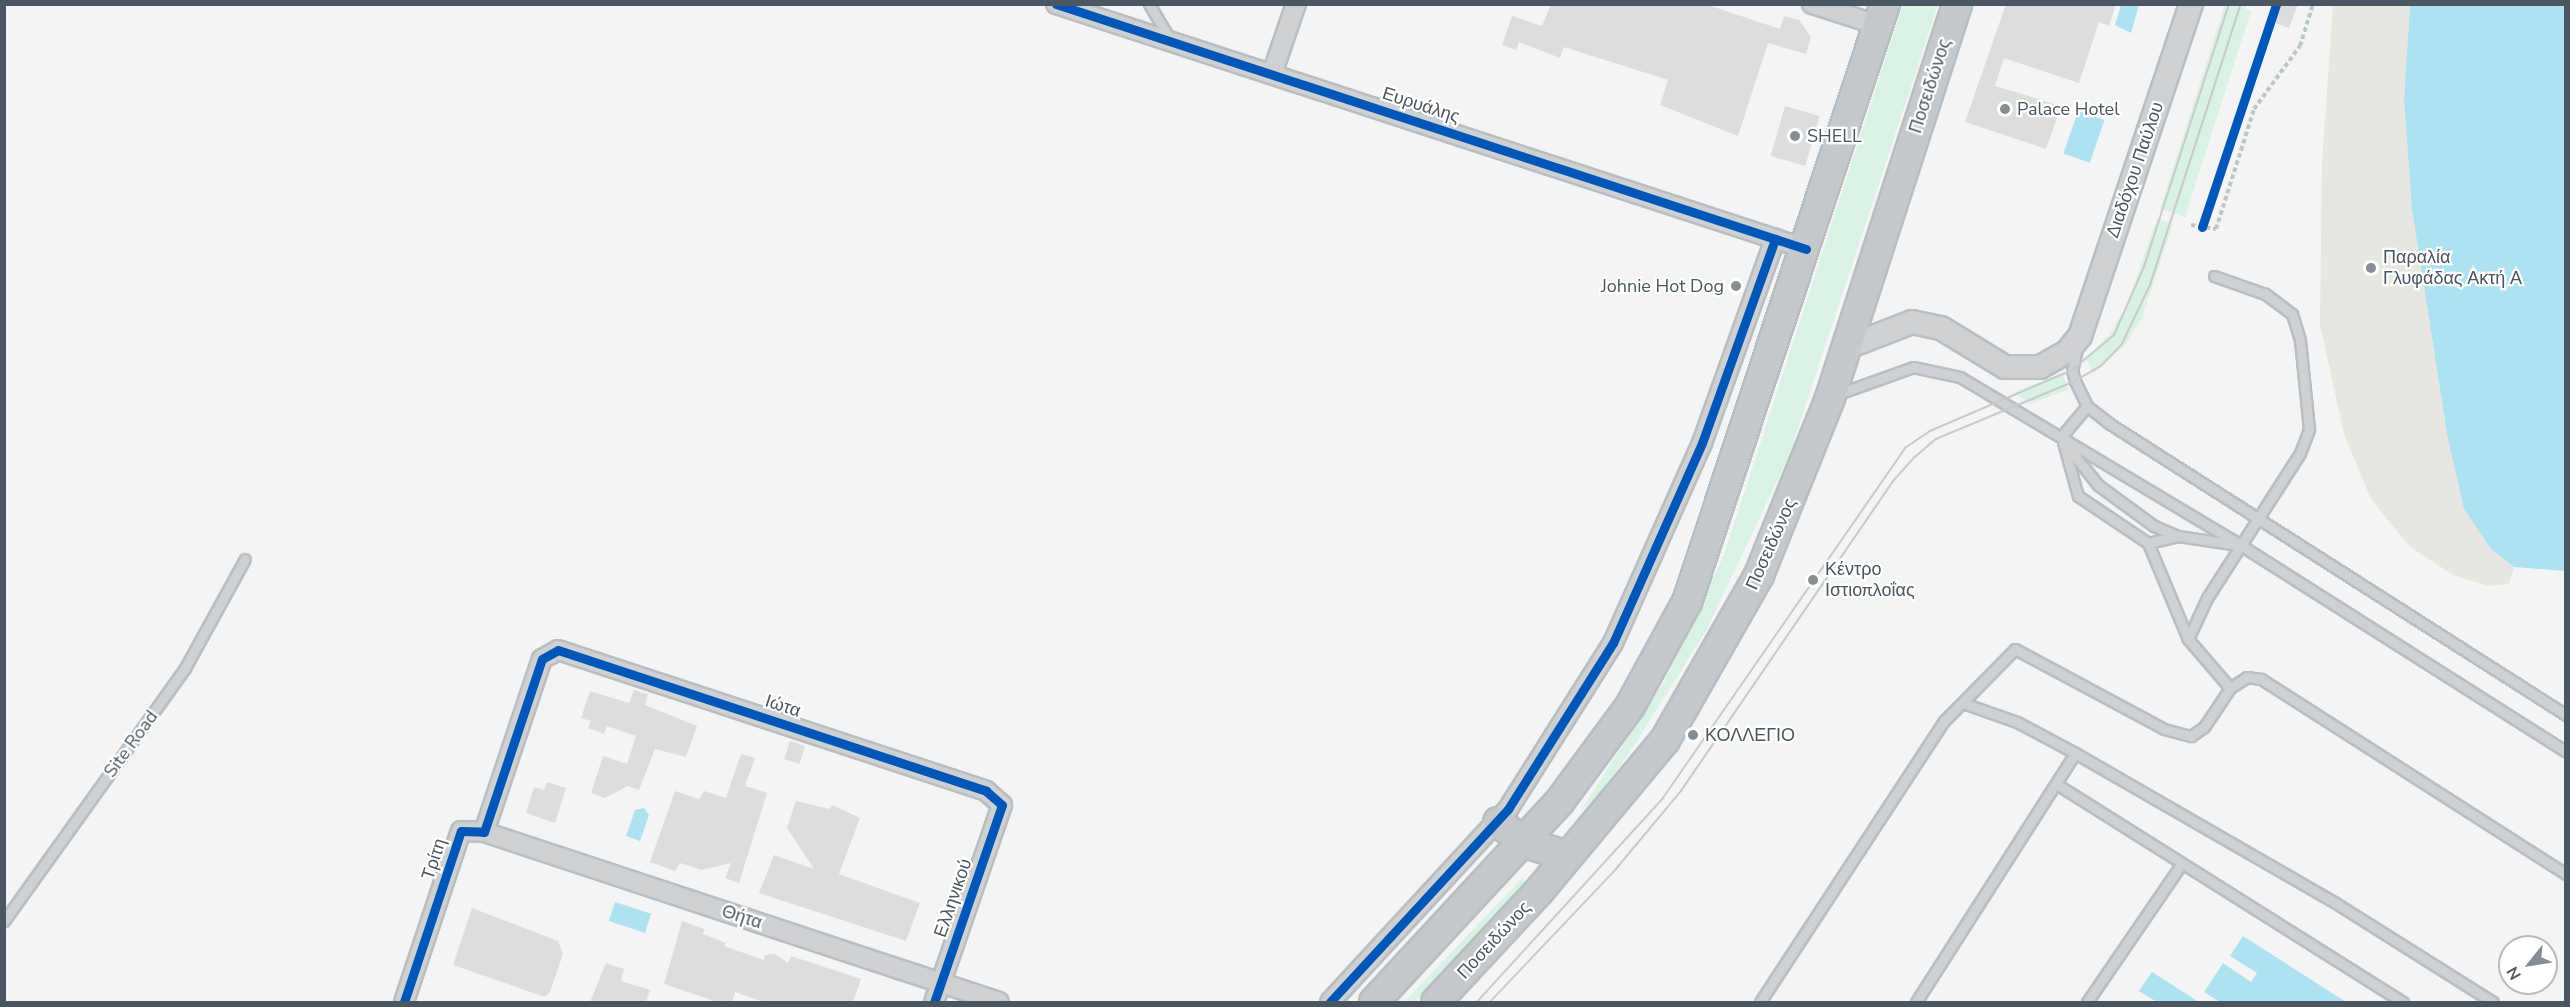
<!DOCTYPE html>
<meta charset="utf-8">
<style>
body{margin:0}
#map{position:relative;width:2570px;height:1007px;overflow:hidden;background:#f4f4f4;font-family:"Nunito Sans",sans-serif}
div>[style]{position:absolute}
.green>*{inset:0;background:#d9f2e3}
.sand>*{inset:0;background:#e7e6e1}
.water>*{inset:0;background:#aee2f0;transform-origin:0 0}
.building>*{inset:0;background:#ddddde;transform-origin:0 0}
.path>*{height:4px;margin-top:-2px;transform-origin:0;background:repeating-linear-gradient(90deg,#bcc7c4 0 4.5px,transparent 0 7.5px)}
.roads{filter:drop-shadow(2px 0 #b9bec3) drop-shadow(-2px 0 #b9bec3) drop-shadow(0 2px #b9bec3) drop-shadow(0 -2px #b9bec3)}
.service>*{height:9px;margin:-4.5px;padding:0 4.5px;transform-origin:4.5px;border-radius:4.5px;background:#ced0d2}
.minor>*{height:18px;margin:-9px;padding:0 9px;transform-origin:9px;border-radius:9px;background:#ced0d2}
.tertiary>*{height:22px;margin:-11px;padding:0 11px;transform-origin:11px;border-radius:11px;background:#ced0d2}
.trunk>*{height:28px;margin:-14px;padding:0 14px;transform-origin:14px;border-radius:14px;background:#c4c9cd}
.tram>*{height:1.5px;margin:-0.75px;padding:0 0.75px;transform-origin:0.75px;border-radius:0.75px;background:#c9cacc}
.cycleway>*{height:9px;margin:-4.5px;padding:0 4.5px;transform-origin:4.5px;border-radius:4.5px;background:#0057b8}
.dots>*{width:16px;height:16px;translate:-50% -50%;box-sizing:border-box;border:3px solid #fff;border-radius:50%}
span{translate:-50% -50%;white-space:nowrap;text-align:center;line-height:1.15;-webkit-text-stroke:4.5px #fff;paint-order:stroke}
.street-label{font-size:18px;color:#4a5661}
.poi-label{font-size:18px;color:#4a5661}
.left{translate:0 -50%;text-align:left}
.right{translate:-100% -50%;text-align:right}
.frame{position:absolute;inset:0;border:6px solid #4a5661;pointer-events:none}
.north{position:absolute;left:2498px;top:935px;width:60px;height:60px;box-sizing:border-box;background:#fff;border:2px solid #b7bbc0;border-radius:50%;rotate:240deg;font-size:16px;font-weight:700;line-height:24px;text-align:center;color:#4a5661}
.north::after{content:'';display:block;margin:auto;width:21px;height:27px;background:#868d94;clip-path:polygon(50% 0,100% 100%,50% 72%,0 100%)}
</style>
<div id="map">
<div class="green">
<i style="clip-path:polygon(2225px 4px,2247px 5px,2245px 9px,2251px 11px,2185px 217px,2160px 209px)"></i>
<i style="clip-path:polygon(1903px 5px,1938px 5px,1788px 458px,1706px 631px,1635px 744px,1602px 791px,1579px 813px,1664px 682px,1724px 555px)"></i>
<i style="clip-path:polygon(2157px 218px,2173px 224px,2141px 320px,2125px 345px,2093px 374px,2086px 358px,2109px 335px,2127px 305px)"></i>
<i style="clip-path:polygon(2062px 373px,2069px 389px,2030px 404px,2015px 392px)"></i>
<i style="clip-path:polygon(1522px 878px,1526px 882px,1424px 992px,1414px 1002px,1404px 1002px)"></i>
</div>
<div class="sand">
<i style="clip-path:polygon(2333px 5px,2410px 5px,2404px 100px,2412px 210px,2447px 434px,2491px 549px,2514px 567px,2509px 584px,2488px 586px,2453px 575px,2409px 546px,2371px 499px,2344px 434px,2320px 325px,2322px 163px)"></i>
</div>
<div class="water">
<i style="clip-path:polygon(2121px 5px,2139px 5px,2131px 33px,2115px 25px)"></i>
<i style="clip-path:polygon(2410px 5px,2565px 5px,2565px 571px,2514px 567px,2491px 549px,2464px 509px,2447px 434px,2412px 210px,2404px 100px)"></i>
<i style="left:2078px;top:111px;width:28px;height:45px;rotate:19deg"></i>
<i style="clip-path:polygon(644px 808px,649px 815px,640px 841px,626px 836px,635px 810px)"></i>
<i style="left:615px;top:902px;width:38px;height:20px;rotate:18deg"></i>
<i style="clip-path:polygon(2243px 936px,2346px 1002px,2220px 1002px,2204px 992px,2223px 963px,2251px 982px,2257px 973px,2230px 956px)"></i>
<i style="clip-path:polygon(2152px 972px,2199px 1002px,2157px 1002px,2139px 991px)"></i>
</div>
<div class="building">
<i style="clip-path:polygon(1551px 4px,1705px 4px,1780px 29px,1784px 16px,1799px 20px,1811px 37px,1806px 54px,1768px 43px,1738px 136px,1660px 105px,1668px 80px,1564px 47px,1560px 58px,1519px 42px,1516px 50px,1502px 45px,1512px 16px,1542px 26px)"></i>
<i style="clip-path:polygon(2006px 4px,2116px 4px,2109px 26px,2099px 22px,2079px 83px,2004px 58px,1995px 86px,2061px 106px,2046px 149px,1965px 122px)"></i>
<i style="clip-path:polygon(2282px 4px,2298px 4px,2289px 28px,2275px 23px)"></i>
<i style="left:1785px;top:106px;width:36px;height:52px;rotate:16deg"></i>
<i style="clip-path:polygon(634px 690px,648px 694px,645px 705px,697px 726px,686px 757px,655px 749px,639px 790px,628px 786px,605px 798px,591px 793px,603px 756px,627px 764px,636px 736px,607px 726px,604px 734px,588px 728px,591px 721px,581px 718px,590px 691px,629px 703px)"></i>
<i style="left:790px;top:741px;width:16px;height:19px;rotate:18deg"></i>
<i style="clip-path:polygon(741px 754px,755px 758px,745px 786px,767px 793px,739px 883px,725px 878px,731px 863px,701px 870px,680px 863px,675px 871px,650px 862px,675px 791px,699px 799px,704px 791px,726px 798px)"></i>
<i style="clip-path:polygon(547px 782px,566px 788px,555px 823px,526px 813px,534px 787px,544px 790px)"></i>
<i style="clip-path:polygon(796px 801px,830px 809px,832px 805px,860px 818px,839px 874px,920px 903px,906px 941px,759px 893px,774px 855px,814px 869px,787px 828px)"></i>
<i style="clip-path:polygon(472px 908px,558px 941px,563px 954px,550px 992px,545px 997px,453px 965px)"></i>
<i style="clip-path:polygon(682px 921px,704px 929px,703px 934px,726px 943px,724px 946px,764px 960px,765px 955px,775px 954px,788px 963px,791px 956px,861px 979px,853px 1002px,764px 1002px,735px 992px,732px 1002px,717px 1002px,664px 984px)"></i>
<i style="clip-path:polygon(606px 963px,624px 969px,621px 981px,650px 990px,646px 1002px,590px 1002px)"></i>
</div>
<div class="path">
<i style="left:2191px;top:225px;width:25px;rotate:9deg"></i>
<i style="left:2216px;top:229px;width:126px;rotate:-72.4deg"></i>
<i style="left:2254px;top:109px;width:78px;rotate:-53.9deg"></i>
<i style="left:2300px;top:46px;width:44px;rotate:-72.8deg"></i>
</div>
<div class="roads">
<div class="service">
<i style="left:1149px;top:4px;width:43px;rotate:59.3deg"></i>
<i style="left:2077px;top:349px;width:22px;rotate:103deg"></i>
<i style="left:2072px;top:370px;width:11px;rotate:75deg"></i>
<i style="left:2075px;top:381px;width:28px;rotate:64deg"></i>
<i style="left:2087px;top:406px;width:29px;rotate:38deg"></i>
<i style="left:2110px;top:424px;width:541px;rotate:32.54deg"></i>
<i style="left:1838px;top:394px;width:80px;rotate:-19.8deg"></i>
<i style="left:1913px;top:367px;width:48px;rotate:12deg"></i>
<i style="left:1960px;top:377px;width:329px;rotate:30.9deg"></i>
<i style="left:2242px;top:546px;width:384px;rotate:32.4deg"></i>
<i style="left:2061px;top:437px;width:40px;rotate:-50deg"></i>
<i style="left:2063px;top:442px;width:56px;rotate:74.5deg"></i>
<i style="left:2078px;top:496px;width:84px;rotate:33.9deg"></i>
<i style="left:2148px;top:543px;width:31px;rotate:-13deg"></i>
<i style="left:2064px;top:442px;width:55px;rotate:51.7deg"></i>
<i style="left:2098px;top:485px;width:69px;rotate:36.2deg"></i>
<i style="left:2154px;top:526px;width:26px;rotate:23deg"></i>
<i style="left:2178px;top:536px;width:61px;rotate:8.5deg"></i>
<i style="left:2148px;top:543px;width:104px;rotate:67.4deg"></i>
<i style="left:2188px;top:639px;width:45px;rotate:-65.1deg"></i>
<i style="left:2207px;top:598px;width:172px;rotate:-57.3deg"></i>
<i style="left:2300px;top:453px;width:26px;rotate:-69deg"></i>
<i style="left:2309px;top:429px;width:89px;rotate:-95.8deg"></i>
<i style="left:2300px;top:340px;width:27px;rotate:-107deg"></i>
<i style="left:2292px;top:314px;width:34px;rotate:-143deg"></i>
<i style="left:2265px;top:294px;width:54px;rotate:-160.6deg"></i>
<i style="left:2230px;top:688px;width:20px;rotate:-33deg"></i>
<i style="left:2247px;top:677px;width:14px;rotate:8deg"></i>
<i style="left:2261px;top:679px;width:362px;rotate:32.6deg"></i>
<i style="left:1963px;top:703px;width:57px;rotate:19.4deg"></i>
<i style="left:2017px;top:722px;width:66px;rotate:28.1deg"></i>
<i style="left:2075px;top:753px;width:299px;rotate:29.9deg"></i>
<i style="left:2334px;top:902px;width:188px;rotate:32.2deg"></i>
<i style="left:2058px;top:785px;width:408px;rotate:32.2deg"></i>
<i style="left:4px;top:921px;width:311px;rotate:-54.4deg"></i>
<i style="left:185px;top:668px;width:124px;rotate:-61.2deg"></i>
<i style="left:1760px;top:1002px;width:336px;rotate:-56.8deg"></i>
<i style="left:1944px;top:721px;width:101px;rotate:-45.4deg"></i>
<i style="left:2015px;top:649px;width:169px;rotate:28.2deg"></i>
<i style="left:2164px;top:729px;width:28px;rotate:15deg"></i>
<i style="left:2191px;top:736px;width:16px;rotate:-35deg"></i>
<i style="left:2204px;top:727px;width:47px;rotate:-56.3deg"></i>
<i style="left:2230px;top:688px;width:65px;rotate:-130.6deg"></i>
<i style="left:1916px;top:1002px;width:295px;rotate:-57.4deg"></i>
<i style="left:2087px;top:1002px;width:165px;rotate:-55.6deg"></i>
</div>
<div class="minor">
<i style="left:1056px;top:4px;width:789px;rotate:18.09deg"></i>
<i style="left:1812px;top:4px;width:69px;rotate:17.7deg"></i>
<i style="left:1272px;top:74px;width:74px;rotate:-71.1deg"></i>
<i style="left:484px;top:832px;width:542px;rotate:18.27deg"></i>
<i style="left:404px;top:1002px;width:180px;rotate:-71.6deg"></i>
<i style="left:461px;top:831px;width:23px;rotate:2deg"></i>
<i style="left:484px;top:832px;width:182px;rotate:-71.5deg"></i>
<i style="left:542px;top:659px;width:18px;rotate:-29deg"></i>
<i style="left:558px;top:650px;width:451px;rotate:18.2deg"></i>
<i style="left:986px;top:791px;width:21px;rotate:41deg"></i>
<i style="left:1002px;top:805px;width:208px;rotate:109deg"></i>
<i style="left:1330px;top:1002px;width:263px;rotate:-47.3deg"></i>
<i style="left:1508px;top:809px;width:196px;rotate:-57.7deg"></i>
<i style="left:1613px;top:643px;width:219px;rotate:-66deg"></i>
<i style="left:1702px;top:443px;width:217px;rotate:-70.3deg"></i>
</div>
<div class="tertiary">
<i style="left:1845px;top:348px;width:72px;rotate:-21.2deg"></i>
<i style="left:1912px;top:322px;width:30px;rotate:12deg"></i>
<i style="left:1941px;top:328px;width:75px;rotate:31.4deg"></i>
<i style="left:2005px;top:367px;width:35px"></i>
<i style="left:2040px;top:367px;width:31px;rotate:-29deg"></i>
<i style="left:2067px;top:352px;width:21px;rotate:-51deg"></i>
<i style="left:2080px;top:336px;width:350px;rotate:-71.5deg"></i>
</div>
<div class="trunk">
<i style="left:1498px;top:822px;width:34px;rotate:38deg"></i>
<i style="left:1525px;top:843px;width:45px;rotate:16.8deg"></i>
<i style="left:1374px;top:1002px;width:274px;rotate:-47.2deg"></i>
<i style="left:1560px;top:801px;width:118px;rotate:-53.6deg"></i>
<i style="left:1630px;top:706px;width:119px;rotate:-61.3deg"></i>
<i style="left:1687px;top:602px;width:630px;rotate:-71.68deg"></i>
<i style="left:1436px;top:1002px;width:153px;rotate:-47.1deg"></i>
<i style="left:1540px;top:890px;width:195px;rotate:-50.2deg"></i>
<i style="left:1665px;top:740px;width:190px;rotate:-60.3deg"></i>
<i style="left:1759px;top:575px;width:191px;rotate:-68.1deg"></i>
<i style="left:1830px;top:398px;width:414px;rotate:-72.1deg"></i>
</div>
</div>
<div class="tram">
<i style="left:1477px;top:1002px;width:276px;rotate:-47.6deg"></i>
<i style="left:1663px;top:798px;width:426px;rotate:-55.3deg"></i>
<i style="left:1905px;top:448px;width:30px;rotate:-34deg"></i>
<i style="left:1930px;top:431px;width:155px;rotate:-23.2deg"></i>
<i style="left:2072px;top:370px;width:55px;rotate:-39.8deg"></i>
<i style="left:2114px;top:335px;width:74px;rotate:-66.2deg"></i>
<i style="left:2144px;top:267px;width:276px;rotate:-72.1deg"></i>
<i style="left:1490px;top:1002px;width:183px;rotate:-46.5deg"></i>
<i style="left:1616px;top:869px;width:102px;rotate:-50.2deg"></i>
<i style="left:1681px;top:791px;width:377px;rotate:-55.6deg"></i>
<i style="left:1894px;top:480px;width:31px;rotate:-48deg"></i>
<i style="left:1915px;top:457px;width:28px;rotate:-41deg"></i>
<i style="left:1936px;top:439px;width:151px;rotate:-22.6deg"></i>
<i style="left:2075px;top:381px;width:30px;rotate:-30deg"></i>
<i style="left:2101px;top:366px;width:30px;rotate:-46deg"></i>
<i style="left:2122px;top:344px;width:65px;rotate:-64.6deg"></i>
<i style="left:2150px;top:285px;width:295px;rotate:-72.1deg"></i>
</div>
<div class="cycleway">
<i style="left:1056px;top:4px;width:789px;rotate:18.09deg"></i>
<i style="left:2202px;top:227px;width:235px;rotate:-71.6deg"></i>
<i style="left:404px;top:1002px;width:180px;rotate:-71.6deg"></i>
<i style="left:461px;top:831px;width:23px;rotate:2deg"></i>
<i style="left:484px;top:832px;width:182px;rotate:-71.5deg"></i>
<i style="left:542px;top:659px;width:18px;rotate:-29deg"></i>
<i style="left:558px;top:650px;width:451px;rotate:18.2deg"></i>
<i style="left:986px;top:791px;width:21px;rotate:41deg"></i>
<i style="left:1002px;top:805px;width:208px;rotate:109deg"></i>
<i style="left:1330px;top:1002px;width:263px;rotate:-47.3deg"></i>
<i style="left:1508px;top:809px;width:196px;rotate:-57.7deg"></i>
<i style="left:1613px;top:643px;width:219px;rotate:-66deg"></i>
<i style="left:1702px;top:443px;width:217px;rotate:-70.3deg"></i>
</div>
<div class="dots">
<i style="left:2005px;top:109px;background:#868d94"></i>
<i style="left:1795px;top:136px;background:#868d94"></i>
<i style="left:2371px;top:268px;background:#868d94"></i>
<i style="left:1736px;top:286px;background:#868d94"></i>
<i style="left:1813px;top:580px;background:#868d94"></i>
<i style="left:1693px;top:735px;background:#868d94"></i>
</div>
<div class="street-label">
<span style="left:1930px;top:86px;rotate:-72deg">Ποσειδώνος</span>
<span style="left:1421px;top:105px;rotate:18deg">Ευρυάλης</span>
<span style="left:2135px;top:170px;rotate:-71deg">Διαδόχου Παύλου</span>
<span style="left:1771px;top:544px;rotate:-66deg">Ποσειδώνος</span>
<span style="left:783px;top:706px;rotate:18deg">Ιώτα</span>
<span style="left:131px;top:744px;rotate:-54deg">Site Road</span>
<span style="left:434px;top:859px;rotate:-72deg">Τρίτη</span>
<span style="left:953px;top:898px;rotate:-71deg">Ελληνικού</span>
<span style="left:742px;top:917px;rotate:18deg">Θήτα</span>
<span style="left:1494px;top:940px;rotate:-47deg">Ποσειδώνος</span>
</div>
<div class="poi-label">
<span class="left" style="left:2017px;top:109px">Palace Hotel</span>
<span class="left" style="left:1807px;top:136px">SHELL</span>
<span class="left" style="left:2383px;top:268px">Παραλία<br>Γλυφάδας Ακτή Α</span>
<span class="right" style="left:1724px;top:286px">Johnie Hot Dog</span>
<span class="left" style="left:1825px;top:580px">Κέντρο<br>Ιστιοπλοΐας</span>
<span class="left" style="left:1705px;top:735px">ΚΟΛΛΕΓΙΟ</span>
</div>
<div class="frame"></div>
<div class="north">N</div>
</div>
